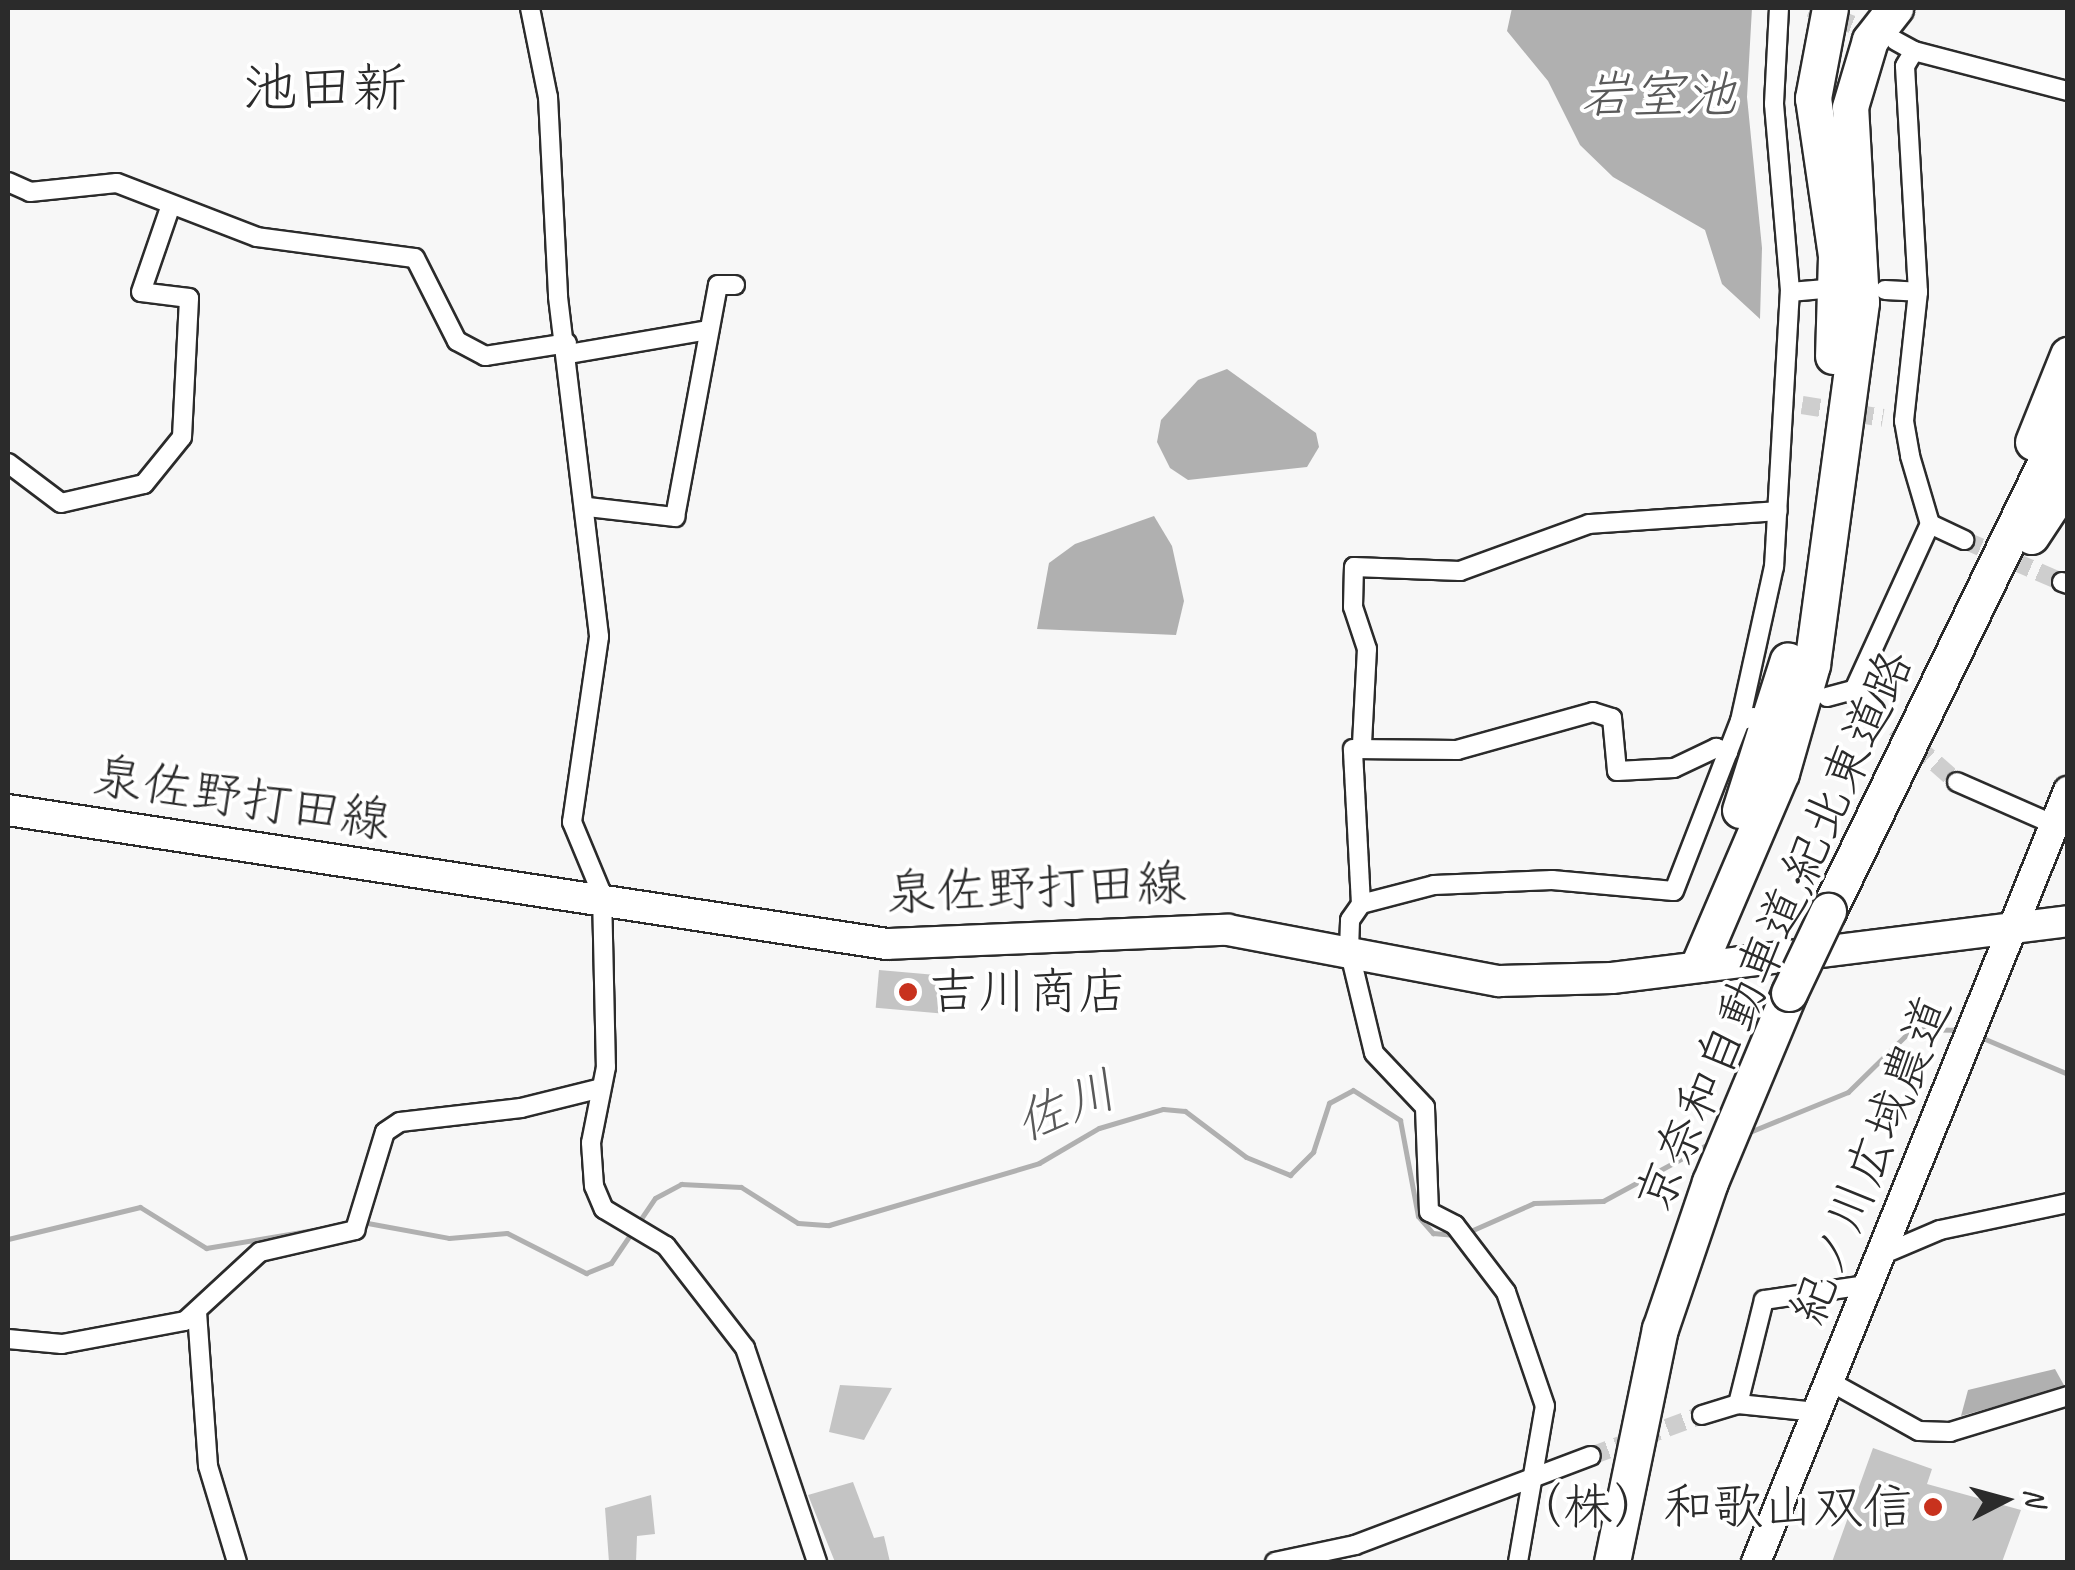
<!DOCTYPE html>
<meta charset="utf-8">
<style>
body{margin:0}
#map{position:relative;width:2075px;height:1570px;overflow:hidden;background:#f7f7f7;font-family:Caveat,"Klee One",sans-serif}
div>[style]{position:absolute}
.water>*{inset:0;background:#b0b0b0}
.stream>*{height:5px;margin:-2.5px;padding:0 2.5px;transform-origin:2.5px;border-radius:2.5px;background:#b0b0b0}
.building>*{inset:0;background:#c4c4c4;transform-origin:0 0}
.street-tunnel>*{height:18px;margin-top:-9px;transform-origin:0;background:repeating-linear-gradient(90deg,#cecece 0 18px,transparent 0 27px)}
.roads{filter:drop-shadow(2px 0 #2b2b2b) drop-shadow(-2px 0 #2b2b2b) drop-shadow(0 2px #2b2b2b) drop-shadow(0 -2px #2b2b2b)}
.street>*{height:18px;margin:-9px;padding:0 9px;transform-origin:9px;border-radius:9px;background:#fff}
.secondary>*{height:28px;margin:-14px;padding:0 14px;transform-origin:14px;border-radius:14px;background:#fff}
.primary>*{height:30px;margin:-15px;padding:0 15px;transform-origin:15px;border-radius:15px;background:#fff}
.highway>*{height:35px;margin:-17.5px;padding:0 17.5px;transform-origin:17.5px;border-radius:17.5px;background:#fff}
.bridges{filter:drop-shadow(2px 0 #2b2b2b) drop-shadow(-2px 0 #2b2b2b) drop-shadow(0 2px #2b2b2b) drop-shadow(0 -2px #2b2b2b)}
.highway-bridge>*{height:35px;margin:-17.5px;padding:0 17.5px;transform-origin:17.5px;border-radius:17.5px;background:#fff}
.dots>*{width:28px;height:28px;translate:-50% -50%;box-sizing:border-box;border:5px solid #fff;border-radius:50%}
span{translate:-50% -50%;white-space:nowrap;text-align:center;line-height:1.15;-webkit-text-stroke:8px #fff;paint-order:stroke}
.street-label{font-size:50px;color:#2b2b2b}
.poi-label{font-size:50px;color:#2b2b2b}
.left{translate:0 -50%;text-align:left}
.right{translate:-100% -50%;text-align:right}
.water-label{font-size:52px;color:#5a5a5a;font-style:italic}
.quarter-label{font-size:55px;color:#2b2b2b}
.frame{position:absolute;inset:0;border:10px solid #2b2b2b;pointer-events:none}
.north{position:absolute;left:1955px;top:1450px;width:100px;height:100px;-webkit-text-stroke:8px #fff;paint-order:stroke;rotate:84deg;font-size:28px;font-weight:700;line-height:40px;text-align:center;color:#2b2b2b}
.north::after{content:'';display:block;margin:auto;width:35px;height:45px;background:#2b2b2b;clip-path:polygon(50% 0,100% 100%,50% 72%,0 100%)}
</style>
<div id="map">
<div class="water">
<i style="clip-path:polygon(1512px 8px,1752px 8px,1747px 97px,1762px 248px,1760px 319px,1722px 284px,1705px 230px,1613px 177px,1580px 145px,1548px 81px,1507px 31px)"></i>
<i style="clip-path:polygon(1227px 369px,1316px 433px,1319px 447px,1307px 467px,1188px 480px,1170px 468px,1157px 442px,1161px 420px,1198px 380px)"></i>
<i style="clip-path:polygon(1154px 516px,1172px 546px,1184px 601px,1176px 635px,1037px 629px,1049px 563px,1075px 544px)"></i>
<i style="clip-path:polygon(2055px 1369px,2065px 1387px,1961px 1416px,1968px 1390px)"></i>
</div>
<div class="stream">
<i style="left:1978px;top:1036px;width:98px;rotate:22.9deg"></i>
<i style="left:1747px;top:1133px;width:109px;rotate:-22.1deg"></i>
<i style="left:1848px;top:1092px;width:90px;rotate:-44.5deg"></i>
<i style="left:1912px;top:1029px;width:52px;rotate:1.1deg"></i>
<i style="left:362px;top:1222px;width:88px;rotate:10.4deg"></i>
<i style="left:449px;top:1238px;width:58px;rotate:-4.9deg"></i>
<i style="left:507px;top:1233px;width:89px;rotate:26.9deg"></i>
<i style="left:586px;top:1273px;width:27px;rotate:-22deg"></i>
<i style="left:611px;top:1263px;width:78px;rotate:-55.9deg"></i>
<i style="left:655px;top:1198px;width:30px;rotate:-28deg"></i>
<i style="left:681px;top:1184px;width:60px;rotate:2.9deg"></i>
<i style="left:741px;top:1187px;width:67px;rotate:32.3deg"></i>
<i style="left:798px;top:1223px;width:31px;rotate:4deg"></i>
<i style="left:829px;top:1225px;width:219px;rotate:-16.4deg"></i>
<i style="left:1039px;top:1163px;width:69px;rotate:-30.3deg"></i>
<i style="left:1099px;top:1128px;width:67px;rotate:-16.5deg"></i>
<i style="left:1163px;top:1109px;width:22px;rotate:5deg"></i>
<i style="left:1185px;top:1111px;width:76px;rotate:37deg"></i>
<i style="left:1246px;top:1157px;width:48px;rotate:22.2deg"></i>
<i style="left:1290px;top:1175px;width:33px;rotate:-45deg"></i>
<i style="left:1313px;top:1152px;width:52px;rotate:-71.9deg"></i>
<i style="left:1329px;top:1103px;width:27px;rotate:-28deg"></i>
<i style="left:1353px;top:1090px;width:56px;rotate:32.6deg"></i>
<i style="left:1400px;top:1120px;width:98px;rotate:79.4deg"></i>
<i style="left:1418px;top:1216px;width:23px;rotate:49deg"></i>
<i style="left:1433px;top:1233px;width:22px;rotate:5deg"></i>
<i style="left:1466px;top:1233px;width:74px;rotate:-23.8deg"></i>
<i style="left:1534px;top:1203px;width:69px;rotate:-1.7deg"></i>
<i style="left:1603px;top:1201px;width:124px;rotate:-28.4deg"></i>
<i style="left:8px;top:1239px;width:136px;rotate:-13.6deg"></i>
<i style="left:140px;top:1207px;width:78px;rotate:31.8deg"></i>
<i style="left:206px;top:1248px;width:133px;rotate:-9.5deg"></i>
</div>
<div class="building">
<i style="left:879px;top:970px;width:63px;height:38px;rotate:5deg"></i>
<i style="clip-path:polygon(840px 1385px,892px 1388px,864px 1440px,829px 1432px)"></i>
<i style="clip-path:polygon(1873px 1448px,1932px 1469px,1927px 1484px,2021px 1510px,2002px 1562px,1832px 1562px)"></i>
<i style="clip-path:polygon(853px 1482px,874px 1538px,884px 1536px,890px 1562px,835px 1562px,808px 1495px)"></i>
<i style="clip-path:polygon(651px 1495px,655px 1534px,637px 1536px,636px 1562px,609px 1562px,605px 1508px)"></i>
</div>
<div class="street-tunnel">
<i style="left:1810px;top:8px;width:72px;rotate:21.2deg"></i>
<i style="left:1802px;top:405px;width:82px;rotate:9.1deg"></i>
<i style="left:1964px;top:540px;width:107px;rotate:23.2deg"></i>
<i style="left:1875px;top:710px;width:109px;rotate:41.3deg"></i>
<i style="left:1591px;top:1456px;width:118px;rotate:-20.3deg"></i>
</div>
<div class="roads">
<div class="street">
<i style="left:530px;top:8px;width:91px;rotate:78.6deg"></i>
<i style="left:548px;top:97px;width:200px;rotate:87.1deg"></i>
<i style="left:558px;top:297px;width:342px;rotate:83.1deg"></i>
<i style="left:599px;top:637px;width:187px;rotate:98.3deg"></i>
<i style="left:572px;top:822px;width:78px;rotate:67.4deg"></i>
<i style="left:602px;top:894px;width:173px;rotate:88.7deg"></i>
<i style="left:606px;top:1067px;width:77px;rotate:101.2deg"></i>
<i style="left:591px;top:1143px;width:43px;rotate:86deg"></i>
<i style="left:594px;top:1186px;width:25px;rotate:67deg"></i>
<i style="left:604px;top:1209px;width:72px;rotate:30.8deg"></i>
<i style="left:666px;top:1246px;width:129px;rotate:52.2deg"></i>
<i style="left:745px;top:1348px;width:226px;rotate:71.4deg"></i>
<i style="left:1779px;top:8px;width:96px;rotate:93deg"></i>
<i style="left:1774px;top:104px;width:189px;rotate:85.1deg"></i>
<i style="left:1790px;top:292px;width:33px;rotate:-5deg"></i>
<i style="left:1896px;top:41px;width:21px;rotate:29deg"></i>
<i style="left:8px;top:182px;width:24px;rotate:24deg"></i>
<i style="left:30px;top:192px;width:87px;rotate:-5.9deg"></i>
<i style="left:117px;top:183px;width:150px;rotate:21.1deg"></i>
<i style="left:257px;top:237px;width:159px;rotate:7.6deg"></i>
<i style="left:415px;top:258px;width:93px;rotate:63.2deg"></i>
<i style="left:457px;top:341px;width:32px;rotate:28deg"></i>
<i style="left:485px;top:356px;width:83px;rotate:-9deg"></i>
<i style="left:1885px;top:290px;width:33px;rotate:3deg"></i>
<i style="left:1918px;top:292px;width:130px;rotate:96.2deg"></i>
<i style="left:1904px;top:421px;width:36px;rotate:80deg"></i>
<i style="left:1910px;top:456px;width:71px;rotate:73.6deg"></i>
<i style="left:1930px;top:524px;width:38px;rotate:25deg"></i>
<i style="left:1918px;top:292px;width:226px;rotate:-93.3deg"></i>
<i style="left:1905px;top:66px;width:17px;rotate:-59deg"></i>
<i style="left:1914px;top:51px;width:159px;rotate:14.6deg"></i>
<i style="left:568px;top:354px;width:143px;rotate:-9.7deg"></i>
<i style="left:8px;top:463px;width:66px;rotate:37deg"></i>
<i style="left:61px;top:503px;width:85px;rotate:-12.9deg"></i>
<i style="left:144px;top:484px;width:60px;rotate:-51deg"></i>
<i style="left:182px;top:437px;width:139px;rotate:-87.1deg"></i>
<i style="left:189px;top:298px;width:48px;rotate:-172.9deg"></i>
<i style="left:141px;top:292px;width:92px;rotate:-71deg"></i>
<i style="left:588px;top:507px;width:88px;rotate:6.6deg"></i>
<i style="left:675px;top:517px;width:236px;rotate:-79.5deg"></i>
<i style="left:718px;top:285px;width:17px"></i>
<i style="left:2062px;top:582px;width:6px;rotate:18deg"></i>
<i style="left:1854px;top:690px;width:183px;rotate:-65.4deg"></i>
<i style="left:1827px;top:697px;width:28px;rotate:-15deg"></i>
<i style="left:1854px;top:690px;width:29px;rotate:44deg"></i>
<i style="left:1740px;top:721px;width:158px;rotate:-77.6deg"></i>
<i style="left:1774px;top:567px;width:275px;rotate:-86.7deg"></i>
<i style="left:1362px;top:744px;width:95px;rotate:-87deg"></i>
<i style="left:1367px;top:649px;width:44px;rotate:-108.4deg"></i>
<i style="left:1353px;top:607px;width:40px;rotate:-88.6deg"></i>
<i style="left:1354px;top:567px;width:106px;rotate:2.2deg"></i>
<i style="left:1460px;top:571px;width:137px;rotate:-20deg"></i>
<i style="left:1589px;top:524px;width:189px;rotate:-3.9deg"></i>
<i style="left:1957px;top:782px;width:107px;rotate:23.7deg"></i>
<i style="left:1361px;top:904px;width:75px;rotate:-14.6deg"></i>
<i style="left:1434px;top:885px;width:118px;rotate:-2.4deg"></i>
<i style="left:1552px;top:880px;width:122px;rotate:5.2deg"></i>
<i style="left:1674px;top:891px;width:182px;rotate:-68.8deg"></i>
<i style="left:1740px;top:721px;width:14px;rotate:-17deg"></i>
<i style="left:1879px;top:1256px;width:66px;rotate:-23.1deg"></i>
<i style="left:1940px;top:1230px;width:131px;rotate:-11.9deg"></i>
<i style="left:197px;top:1312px;width:154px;rotate:85.9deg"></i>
<i style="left:208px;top:1466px;width:100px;rotate:73.2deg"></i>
<i style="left:8px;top:1339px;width:54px;rotate:5.3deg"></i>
<i style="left:62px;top:1344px;width:125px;rotate:-10.6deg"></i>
<i style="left:185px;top:1321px;width:102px;rotate:-42.6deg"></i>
<i style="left:260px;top:1252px;width:98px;rotate:-13deg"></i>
<i style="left:355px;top:1230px;width:102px;rotate:-73deg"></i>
<i style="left:385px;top:1132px;width:18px;rotate:-34deg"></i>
<i style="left:400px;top:1122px;width:122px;rotate:-6.6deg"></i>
<i style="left:521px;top:1108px;width:82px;rotate:-14deg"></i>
<i style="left:1829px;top:1381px;width:103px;rotate:29.1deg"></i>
<i style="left:1919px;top:1431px;width:31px;rotate:2deg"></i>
<i style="left:1950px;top:1432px;width:123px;rotate:-17deg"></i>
<i style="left:1738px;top:1404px;width:79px;rotate:5.8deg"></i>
<i style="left:1702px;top:1415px;width:38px;rotate:-17deg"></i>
<i style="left:1738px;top:1404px;width:107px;rotate:-76deg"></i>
<i style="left:1764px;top:1300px;width:103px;rotate:-8.4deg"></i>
<i style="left:1275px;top:1562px;width:82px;rotate:-12deg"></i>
<i style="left:1355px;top:1545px;width:252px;rotate:-20.7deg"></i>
<i style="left:1518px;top:1562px;width:158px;rotate:-80.2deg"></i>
<i style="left:1545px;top:1406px;width:120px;rotate:-108.9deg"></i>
<i style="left:1506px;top:1292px;width:84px;rotate:-127.3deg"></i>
<i style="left:1455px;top:1225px;width:29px;rotate:-153deg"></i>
<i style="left:1429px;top:1212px;width:105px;rotate:-92.2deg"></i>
<i style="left:1425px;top:1107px;width:74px;rotate:-133.4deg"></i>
<i style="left:1374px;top:1053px;width:106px;rotate:-103.6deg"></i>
<i style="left:1349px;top:950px;width:30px;rotate:-88deg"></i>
<i style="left:1350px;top:920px;width:19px;rotate:-55deg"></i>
<i style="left:1361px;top:904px;width:155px;rotate:-93deg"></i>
<i style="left:1353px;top:749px;width:104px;rotate:0.6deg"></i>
<i style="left:1457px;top:750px;width:141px;rotate:-15.6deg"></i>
<i style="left:1593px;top:712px;width:20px;rotate:18deg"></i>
<i style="left:1612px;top:718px;width:53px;rotate:84.6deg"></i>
<i style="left:1617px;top:771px;width:57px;rotate:-3deg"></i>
<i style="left:1674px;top:768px;width:47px;rotate:-25.5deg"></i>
<i style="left:1716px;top:748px;width:13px;rotate:18deg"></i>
</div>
<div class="secondary">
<i style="left:1756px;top:1562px;width:832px;rotate:-67.97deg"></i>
</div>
<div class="primary">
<i style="left:8px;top:810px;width:889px;rotate:8.67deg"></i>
<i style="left:887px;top:944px;width:341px;rotate:-2.4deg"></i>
<i style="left:1228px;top:930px;width:276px;rotate:10.7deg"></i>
<i style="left:1499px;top:981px;width:113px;rotate:-1.5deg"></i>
<i style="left:1612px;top:978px;width:460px;rotate:-7.1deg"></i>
</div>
<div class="highway">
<i style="left:1830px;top:8px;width:92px;rotate:100.7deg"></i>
<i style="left:1813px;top:98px;width:160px;rotate:81.7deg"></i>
<i style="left:1836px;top:256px;width:100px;rotate:91.7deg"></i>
<i style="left:2033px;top:442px;width:94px;rotate:-68.1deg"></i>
<i style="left:2031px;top:536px;width:67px;rotate:-56.5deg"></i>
<i style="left:1740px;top:810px;width:157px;rotate:-72.3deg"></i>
<i style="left:1828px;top:911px;width:550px;rotate:-64.13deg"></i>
<i style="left:1699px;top:964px;width:208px;rotate:-66.8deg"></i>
<i style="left:1781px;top:773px;width:112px;rotate:-74deg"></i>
<i style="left:1812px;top:665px;width:366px;rotate:-82.3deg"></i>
<i style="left:1861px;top:302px;width:195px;rotate:-93.2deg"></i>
<i style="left:1850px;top:107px;width:70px;rotate:-73.4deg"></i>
<i style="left:1870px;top:40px;width:41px;rotate:-52deg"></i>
<i style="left:1612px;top:1562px;width:238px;rotate:-78.4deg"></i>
<i style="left:1660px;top:1329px;width:155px;rotate:-71.2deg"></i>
<i style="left:1710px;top:1182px;width:205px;rotate:-67.3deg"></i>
</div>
</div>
<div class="bridges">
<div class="highway-bridge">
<i style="left:1789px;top:993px;width:91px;rotate:-64.6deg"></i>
</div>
</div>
<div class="dots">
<i style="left:908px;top:992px;background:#c8321e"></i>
<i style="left:1933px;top:1507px;background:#c8321e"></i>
</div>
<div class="street-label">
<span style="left:242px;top:798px;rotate:9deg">泉佐野打田線</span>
<span style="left:1036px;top:888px;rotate:-2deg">泉佐野打田線</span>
<span style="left:1774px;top:931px;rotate:-66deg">京奈和自動車道;紀北東道路</span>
<span style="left:1870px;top:1160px;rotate:-68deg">紀ノ川広域農道</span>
</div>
<div class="poi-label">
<span class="left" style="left:928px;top:992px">吉川商店</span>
<span class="right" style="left:1913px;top:1507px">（株）和歌山双信</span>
</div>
<div class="water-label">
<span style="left:1658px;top:96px">岩室池</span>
<span style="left:1066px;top:1107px;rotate:-22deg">佐川</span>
</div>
<div class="quarter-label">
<span style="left:325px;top:89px">池田新</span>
</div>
<div class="frame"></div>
<div class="north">N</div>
</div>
